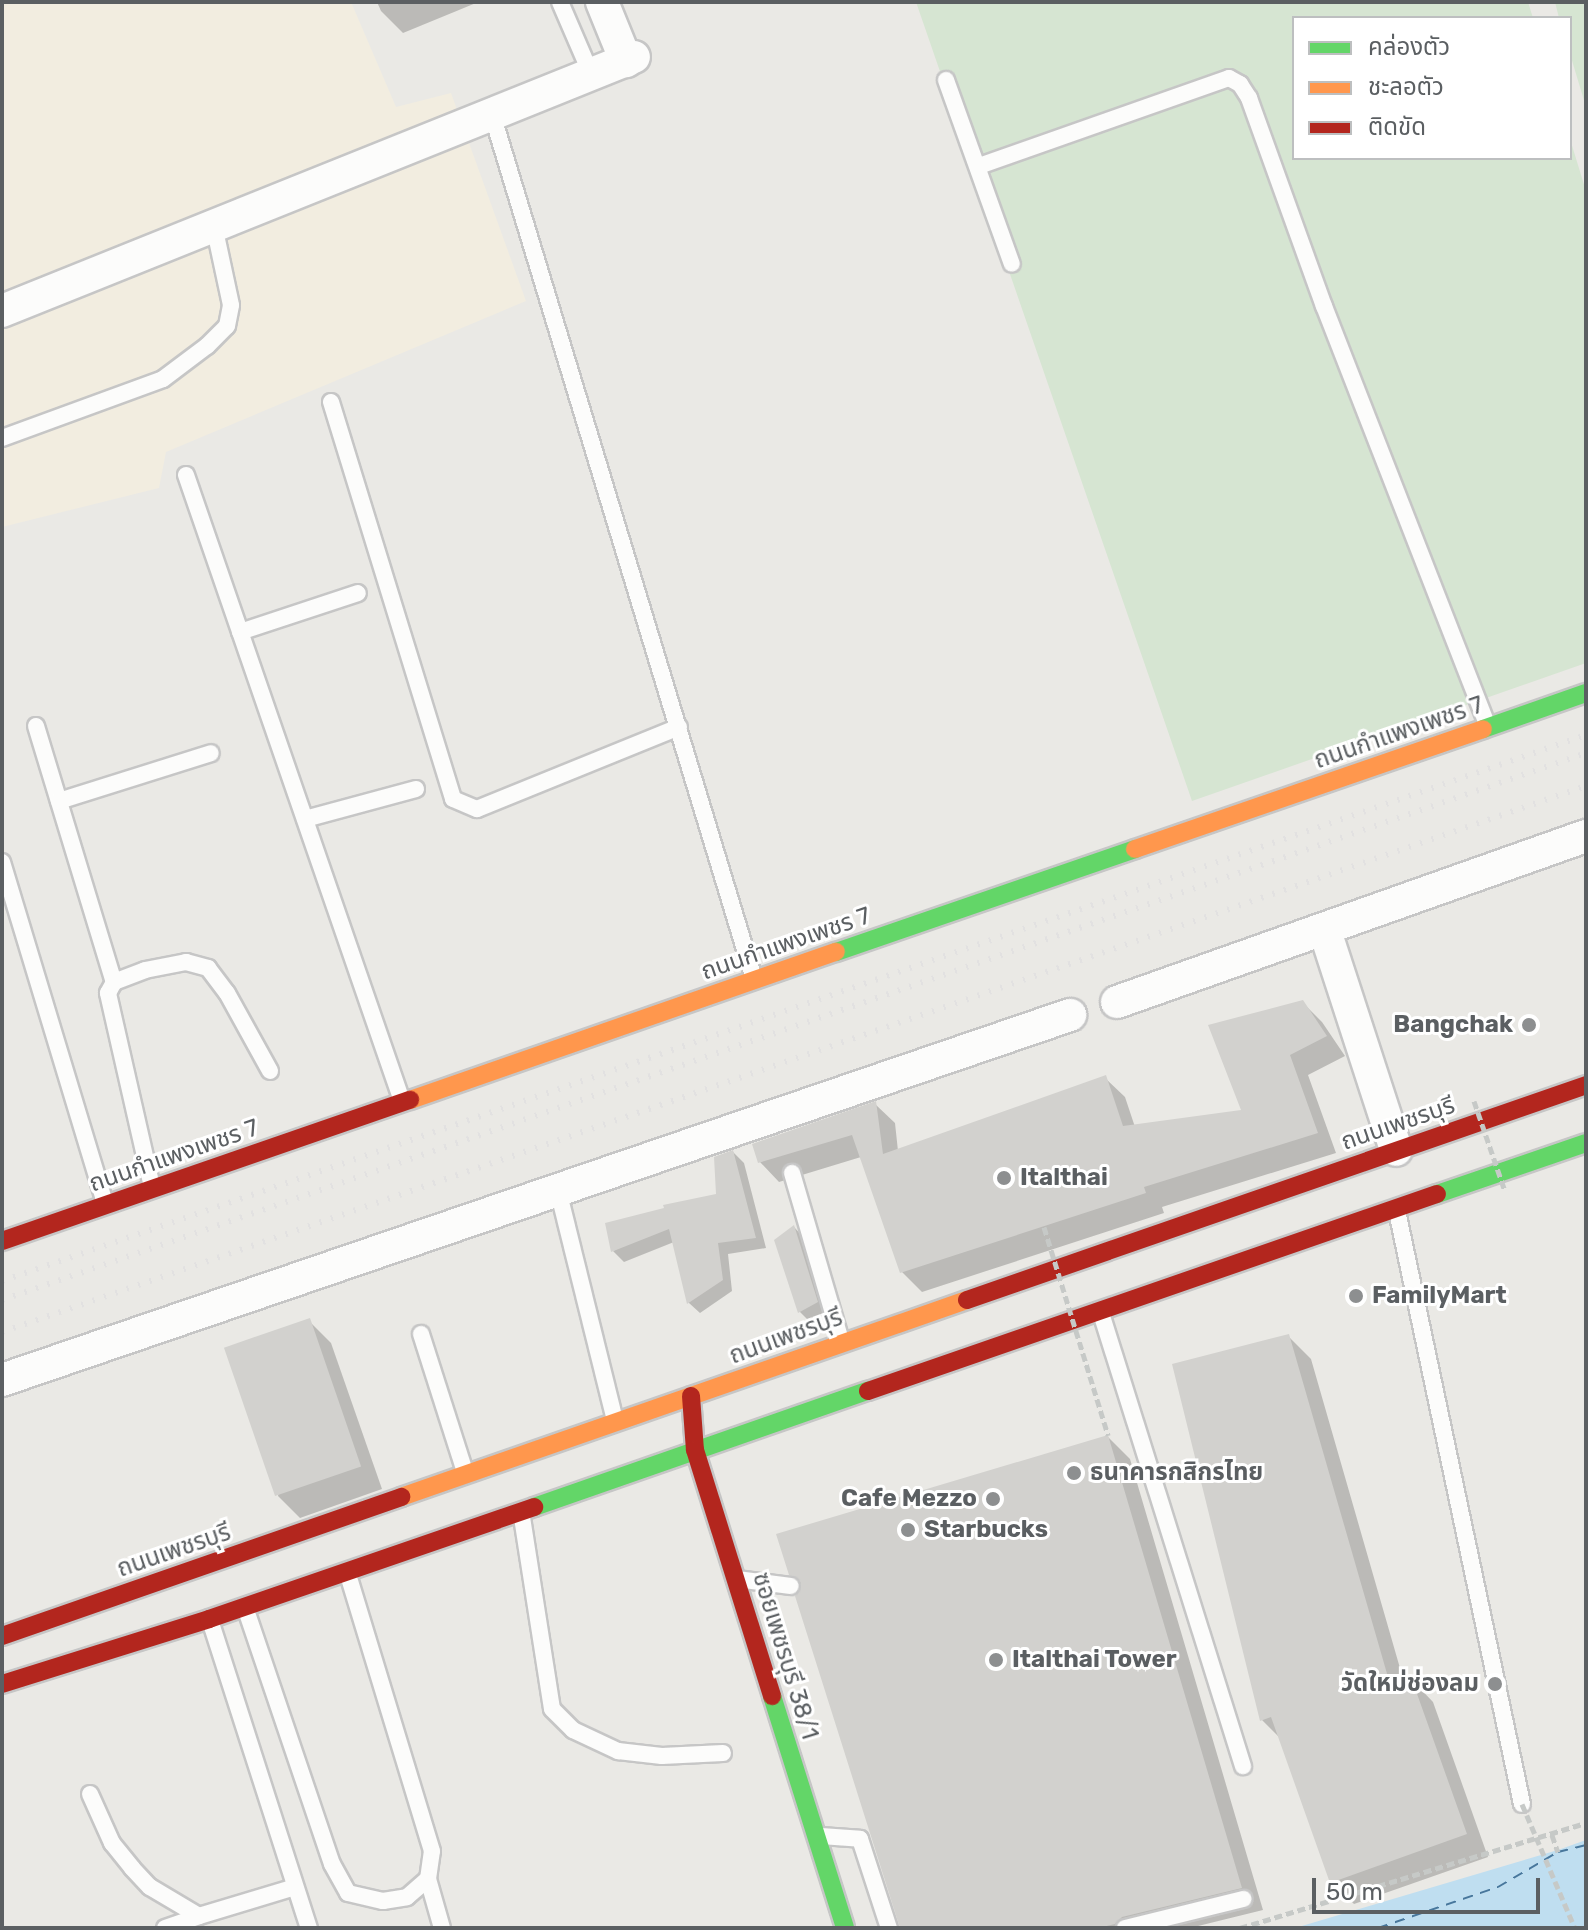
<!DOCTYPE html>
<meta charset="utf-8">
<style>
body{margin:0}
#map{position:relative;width:1588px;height:1930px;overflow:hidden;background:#eae9e5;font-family:Rubik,"Noto Sans Thai",sans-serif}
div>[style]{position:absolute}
.commercial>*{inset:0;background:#f2ede0}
.green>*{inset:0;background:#d6e5d2}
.water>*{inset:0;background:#bfdef0}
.shadow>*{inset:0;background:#0003}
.ferry>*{height:2px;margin-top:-1px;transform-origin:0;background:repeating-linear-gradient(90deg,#48779c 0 10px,transparent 0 18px)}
.building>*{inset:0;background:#d2d1ce;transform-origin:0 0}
.path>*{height:5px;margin-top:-2.5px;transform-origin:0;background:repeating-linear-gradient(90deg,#c6c9c7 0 8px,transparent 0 12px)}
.roads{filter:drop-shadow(2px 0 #c6c6c6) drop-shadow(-2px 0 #c6c6c6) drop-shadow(0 2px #c6c6c6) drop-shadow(0 -2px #c6c6c6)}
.lane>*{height:16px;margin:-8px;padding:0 8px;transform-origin:8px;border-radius:8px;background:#fcfcfb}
.street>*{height:32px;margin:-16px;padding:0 16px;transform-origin:16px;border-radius:16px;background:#fcfcfb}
.fast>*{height:18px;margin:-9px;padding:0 9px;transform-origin:9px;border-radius:9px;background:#63d668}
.slow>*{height:18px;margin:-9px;padding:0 9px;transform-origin:9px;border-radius:9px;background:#ff974d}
.jam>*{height:18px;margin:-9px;padding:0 9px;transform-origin:9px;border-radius:9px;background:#b3261e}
.rail>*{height:6px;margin-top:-3px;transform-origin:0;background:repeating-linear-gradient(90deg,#e2e1e1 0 2px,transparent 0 12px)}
.path-bridge>*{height:5px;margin-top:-2.5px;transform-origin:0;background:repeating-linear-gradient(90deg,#c6c9c7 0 8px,transparent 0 12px)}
.dots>*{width:22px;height:22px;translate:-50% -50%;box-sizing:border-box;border:4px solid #fff;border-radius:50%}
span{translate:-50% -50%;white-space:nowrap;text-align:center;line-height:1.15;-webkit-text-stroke:6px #fff;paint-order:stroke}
.street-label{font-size:24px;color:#5b5f62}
.poi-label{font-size:24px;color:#5b5f62;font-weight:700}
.right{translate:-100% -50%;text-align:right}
.left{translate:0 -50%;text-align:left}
.frame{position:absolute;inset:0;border:4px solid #5b5f62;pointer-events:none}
.legend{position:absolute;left:1292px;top:16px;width:280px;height:144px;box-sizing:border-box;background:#fff;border:2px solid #bdbfc0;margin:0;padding:10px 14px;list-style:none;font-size:24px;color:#5b5f62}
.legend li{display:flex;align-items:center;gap:16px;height:40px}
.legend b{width:40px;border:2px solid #bdbfc0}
.scale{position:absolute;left:1312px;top:1878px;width:228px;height:36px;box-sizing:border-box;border:4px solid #5b5f62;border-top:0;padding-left:10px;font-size:24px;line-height:28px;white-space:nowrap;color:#5b5f62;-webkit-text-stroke:6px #fff;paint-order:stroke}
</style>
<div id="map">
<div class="commercial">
<i style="clip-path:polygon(2px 2px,351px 2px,396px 107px,451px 93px,526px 301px,166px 452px,159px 488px,2px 527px)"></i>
</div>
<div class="green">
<i style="clip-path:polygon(916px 2px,1528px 2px,1533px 18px,1294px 18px,1294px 158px,1570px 158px,1570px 139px,1586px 191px,1586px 663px,1192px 801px)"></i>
<i style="clip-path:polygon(1555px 2px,1586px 2px,1586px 107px,1570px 54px,1570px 18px,1559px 18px)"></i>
</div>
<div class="water">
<i style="clip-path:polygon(1586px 1840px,1586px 1928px,1295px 1928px,1558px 1850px)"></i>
</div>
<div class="shadow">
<i style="clip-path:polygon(377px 2px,475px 2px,476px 3px,403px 33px,381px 11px)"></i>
<i style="clip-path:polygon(1302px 1002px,1322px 1022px,1345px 1056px,1308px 1075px,1336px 1153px,1162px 1207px,1164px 1213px,922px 1292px,902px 1272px,861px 1157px,779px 1182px,760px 1162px,875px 1104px,895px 1123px,898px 1151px,1105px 1078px,1125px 1097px,1135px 1127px,1244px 1112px)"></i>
<i style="clip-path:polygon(733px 1152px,744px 1163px,766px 1248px,728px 1254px,732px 1291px,700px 1313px,689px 1303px,674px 1242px,624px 1262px,613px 1251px,718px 1196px)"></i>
<i style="clip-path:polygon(794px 1227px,804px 1238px,828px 1313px,810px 1322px,799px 1311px)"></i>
<i style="clip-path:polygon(309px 1321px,331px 1343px,382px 1489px,300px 1518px,278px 1496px)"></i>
<i style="clip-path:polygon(1288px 1336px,1311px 1359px,1404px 1682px,1411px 1679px,1433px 1702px,1488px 1857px,1354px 1904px,1332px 1882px,1282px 1740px,1262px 1720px,1174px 1366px)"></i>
<i style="clip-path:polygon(1108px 1437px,1130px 1459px,1263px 1910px,1190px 1928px,902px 1928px,802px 1585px,790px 1574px)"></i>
</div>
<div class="ferry">
<i style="left:1378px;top:1928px;width:127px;rotate:-18.9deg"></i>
<i style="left:1498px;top:1887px;width:69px;rotate:-30.3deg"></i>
<i style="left:1558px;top:1852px;width:29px;rotate:-14deg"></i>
</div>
<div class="building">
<i style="clip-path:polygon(1303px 1000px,1327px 1036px,1290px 1055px,1318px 1133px,1144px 1187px,1146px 1193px,900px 1273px,852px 1135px,758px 1163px,752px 1144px,876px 1101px,883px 1154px,1106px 1075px,1123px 1126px,1241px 1110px,1208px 1025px)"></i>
<i style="clip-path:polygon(733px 1150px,756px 1238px,718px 1243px,723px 1280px,687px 1304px,669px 1229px,611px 1252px,605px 1223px,664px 1208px,663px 1205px,716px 1194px,714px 1157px)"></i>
<i style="clip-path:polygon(794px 1225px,818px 1302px,798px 1313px,774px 1240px)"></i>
<i style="left:310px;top:1318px;width:157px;height:91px;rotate:71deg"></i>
<i style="clip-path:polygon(1289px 1334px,1390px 1684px,1411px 1677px,1467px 1834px,1330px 1883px,1271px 1717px,1260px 1721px,1172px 1364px)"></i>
<i style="clip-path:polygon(1108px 1435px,1242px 1888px,1122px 1917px,1115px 1924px,1098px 1928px,900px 1928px,795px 1596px,801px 1583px,789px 1575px,776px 1534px)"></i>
</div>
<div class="path">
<i style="left:1552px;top:1835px;width:18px;rotate:71deg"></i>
<i style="left:1240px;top:1928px;width:362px;rotate:-16.9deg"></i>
</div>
<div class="roads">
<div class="lane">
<i style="left:560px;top:2px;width:78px;rotate:66.7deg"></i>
<i style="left:946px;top:80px;width:195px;rotate:70.3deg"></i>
<i style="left:492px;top:114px;width:904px;rotate:73.15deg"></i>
<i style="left:979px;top:166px;width:265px;rotate:-19.4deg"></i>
<i style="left:1229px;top:78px;width:13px;rotate:29deg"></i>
<i style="left:1240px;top:84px;width:17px;rotate:57deg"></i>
<i style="left:1249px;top:98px;width:221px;rotate:70.2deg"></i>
<i style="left:1324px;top:306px;width:452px;rotate:68.7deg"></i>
<i style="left:331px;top:402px;width:415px;rotate:72.9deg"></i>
<i style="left:453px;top:799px;width:26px;rotate:23deg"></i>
<i style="left:477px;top:809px;width:218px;rotate:-22.1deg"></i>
<i style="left:2px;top:438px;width:171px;rotate:-20.1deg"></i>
<i style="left:163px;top:379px;width:55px;rotate:-36.9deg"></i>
<i style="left:207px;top:346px;width:28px;rotate:-45deg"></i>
<i style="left:227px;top:326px;width:21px;rotate:-79deg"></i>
<i style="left:231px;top:305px;width:81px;rotate:-102.1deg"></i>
<i style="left:186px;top:475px;width:662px;rotate:70.96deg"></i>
<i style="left:240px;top:632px;width:124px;rotate:-18.3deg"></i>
<i style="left:36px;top:726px;width:268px;rotate:73.1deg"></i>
<i style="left:59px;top:801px;width:159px;rotate:-17.5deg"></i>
<i style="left:305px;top:819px;width:115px;rotate:-15.1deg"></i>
<i style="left:2px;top:862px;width:356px;rotate:73.2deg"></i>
<i style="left:792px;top:1173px;width:175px;rotate:73.7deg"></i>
<i style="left:152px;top:1187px;width:199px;rotate:-102.8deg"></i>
<i style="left:108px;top:993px;width:13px;rotate:-61deg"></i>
<i style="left:114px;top:982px;width:33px;rotate:-21deg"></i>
<i style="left:145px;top:970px;width:42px;rotate:-11deg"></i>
<i style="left:186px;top:962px;width:23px;rotate:15deg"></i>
<i style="left:208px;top:968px;width:31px;rotate:53deg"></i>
<i style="left:227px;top:993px;width:89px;rotate:61.1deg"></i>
<i style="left:558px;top:1190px;width:237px;rotate:76.1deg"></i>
<i style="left:1397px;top:1211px;width:606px;rotate:78.1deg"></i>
<i style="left:1101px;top:1313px;width:475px;rotate:72.6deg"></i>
<i style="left:421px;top:1334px;width:145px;rotate:72.3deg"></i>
<i style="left:521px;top:1511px;width:200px;rotate:81.1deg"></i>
<i style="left:552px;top:1709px;width:30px;rotate:45deg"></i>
<i style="left:573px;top:1730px;width:50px;rotate:25deg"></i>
<i style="left:618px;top:1751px;width:44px;rotate:6.5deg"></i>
<i style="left:662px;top:1756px;width:61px;rotate:-2.8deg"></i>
<i style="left:737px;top:1579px;width:54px;rotate:7.4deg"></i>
<i style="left:245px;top:1607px;width:271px;rotate:71.3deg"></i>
<i style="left:332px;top:1864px;width:33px;rotate:61deg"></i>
<i style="left:348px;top:1893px;width:36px;rotate:13deg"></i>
<i style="left:383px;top:1901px;width:24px;rotate:-9deg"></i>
<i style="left:407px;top:1897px;width:28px;rotate:-41deg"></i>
<i style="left:428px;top:1879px;width:28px;rotate:-82deg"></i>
<i style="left:432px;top:1851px;width:292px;rotate:-106.9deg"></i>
<i style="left:210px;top:1620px;width:324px;rotate:72.2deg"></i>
<i style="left:90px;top:1794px;width:54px;rotate:65.8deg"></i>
<i style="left:112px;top:1843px;width:32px;rotate:51deg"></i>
<i style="left:132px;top:1868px;width:26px;rotate:47deg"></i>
<i style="left:150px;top:1887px;width:57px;rotate:30.6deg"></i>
<i style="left:199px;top:1916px;width:100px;rotate:-16.8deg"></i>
<i style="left:821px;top:1836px;width:39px;rotate:4deg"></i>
<i style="left:860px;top:1839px;width:94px;rotate:72deg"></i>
<i style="left:428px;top:1879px;width:51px;rotate:74.1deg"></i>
<i style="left:165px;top:1928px;width:36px;rotate:-19deg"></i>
<i style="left:1125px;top:1928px;width:122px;rotate:-13.8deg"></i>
</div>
<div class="street">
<i style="left:602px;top:2px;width:64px;rotate:67.9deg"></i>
<i style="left:2px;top:311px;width:681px;rotate:-21.9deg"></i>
<i style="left:1325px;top:931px;width:230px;rotate:72deg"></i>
<i style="left:1117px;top:1002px;width:498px;rotate:-19.5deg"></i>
<i style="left:2px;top:1380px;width:1129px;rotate:-18.87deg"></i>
</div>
<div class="fast">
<i style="left:1483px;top:729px;width:109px;rotate:-19.3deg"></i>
<i style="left:836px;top:952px;width:316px;rotate:-19deg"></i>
<i style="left:1437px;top:1194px;width:157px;rotate:-18.9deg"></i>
<i style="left:534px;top:1507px;width:354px;rotate:-19.2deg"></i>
<i style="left:772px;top:1696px;width:243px;rotate:72.5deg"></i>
</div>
<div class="slow">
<i style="left:1135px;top:849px;width:368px;rotate:-19deg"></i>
<i style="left:410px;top:1100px;width:451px;rotate:-19.2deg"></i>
<i style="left:401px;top:1497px;width:599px;rotate:-19.19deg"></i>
</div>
<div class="jam">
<i style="left:2px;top:1241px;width:432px;rotate:-19.1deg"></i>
<i style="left:967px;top:1300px;width:655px;rotate:-19.15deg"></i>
<i style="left:868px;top:1391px;width:602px;rotate:-19.1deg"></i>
<i style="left:691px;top:1396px;width:54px;rotate:85.8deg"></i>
<i style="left:695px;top:1450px;width:258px;rotate:72.6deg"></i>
<i style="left:2px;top:1636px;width:423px;rotate:-19.2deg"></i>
<i style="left:2px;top:1684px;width:217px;rotate:-17.4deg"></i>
<i style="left:209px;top:1619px;width:344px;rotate:-19deg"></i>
</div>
</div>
<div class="rail">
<i style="left:2px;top:1281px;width:1675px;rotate:-19.02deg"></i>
<i style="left:2px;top:1300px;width:1676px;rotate:-19.05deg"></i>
<i style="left:2px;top:1332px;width:1675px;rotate:-19.02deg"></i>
</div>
<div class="path-bridge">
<i style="left:1474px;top:1101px;width:95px;rotate:71deg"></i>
<i style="left:1044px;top:1227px;width:218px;rotate:72.9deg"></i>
<i style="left:1522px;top:1804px;width:135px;rotate:66.9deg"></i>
</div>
<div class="dots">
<i style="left:1529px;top:1025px;background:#8d8f90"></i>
<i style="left:1004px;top:1178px;background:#8d8f90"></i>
<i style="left:1356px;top:1296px;background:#8d8f90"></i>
<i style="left:1074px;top:1473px;background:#8d8f90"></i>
<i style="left:993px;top:1499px;background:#8d8f90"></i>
<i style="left:908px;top:1530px;background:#8d8f90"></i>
<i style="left:996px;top:1660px;background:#8d8f90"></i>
<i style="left:1495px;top:1684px;background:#8d8f90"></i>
</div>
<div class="street-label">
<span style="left:1399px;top:733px;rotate:-19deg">ถนนกำแพงเพชร 7</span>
<span style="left:786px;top:944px;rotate:-19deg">ถนนกำแพงเพชร 7</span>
<span style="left:1398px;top:1124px;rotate:-19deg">ถนนเพชรบุรี</span>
<span style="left:174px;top:1156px;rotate:-19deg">ถนนกำแพงเพชร 7</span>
<span style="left:786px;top:1337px;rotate:-20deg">ถนนเพชรบุรี</span>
<span style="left:174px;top:1551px;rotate:-19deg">ถนนเพชรบุรี</span>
<span style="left:785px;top:1656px;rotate:73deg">ซอยเพชรบุรี 38/1</span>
</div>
<div class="poi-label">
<span class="right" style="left:1513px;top:1025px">Bangchak</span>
<span class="left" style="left:1020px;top:1178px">Italthai</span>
<span class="left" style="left:1372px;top:1296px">FamilyMart</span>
<span class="left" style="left:1090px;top:1473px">ธนาคารกสิกรไทย</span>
<span class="right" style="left:977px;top:1499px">Cafe Mezzo</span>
<span class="left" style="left:924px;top:1530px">Starbucks</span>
<span class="left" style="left:1012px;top:1660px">Italthai Tower</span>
<span class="right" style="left:1479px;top:1684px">วัดใหม่ช่องลม</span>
</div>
<div class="frame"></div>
<ul class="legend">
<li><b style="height:10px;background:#63d668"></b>คล่องตัว</li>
<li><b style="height:10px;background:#ff974d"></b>ชะลอตัว</li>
<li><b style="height:10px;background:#b3261e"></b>ติดขัด</li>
</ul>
<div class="scale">50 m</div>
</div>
